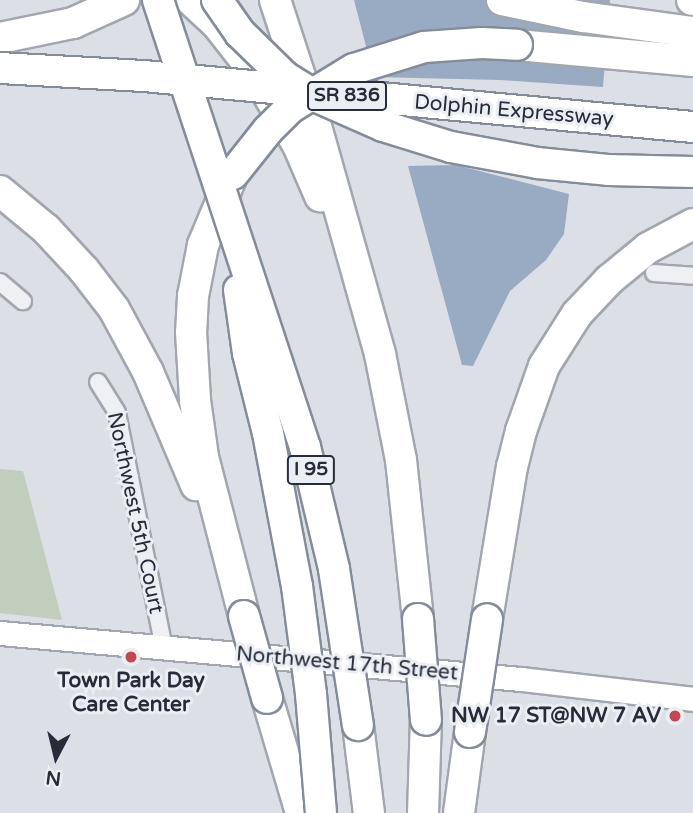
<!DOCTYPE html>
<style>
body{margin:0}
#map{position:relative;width:693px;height:813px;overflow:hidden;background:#dcdfe5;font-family:"Varela Round",sans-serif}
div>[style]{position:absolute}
.green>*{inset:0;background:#c1cebe}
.water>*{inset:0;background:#99aac3}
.roads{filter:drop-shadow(2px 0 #a2a6ae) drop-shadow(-2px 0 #a2a6ae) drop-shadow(0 2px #a2a6ae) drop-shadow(0 -2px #a2a6ae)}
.street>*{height:16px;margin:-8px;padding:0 8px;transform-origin:8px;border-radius:8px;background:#eef0f4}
.secondary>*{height:23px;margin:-11.5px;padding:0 11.5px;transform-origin:11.5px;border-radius:11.5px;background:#fff}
.highway>*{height:30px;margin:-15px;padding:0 15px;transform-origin:15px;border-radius:15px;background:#fff}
.bridges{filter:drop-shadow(2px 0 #848c9a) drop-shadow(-2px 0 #848c9a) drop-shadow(0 2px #848c9a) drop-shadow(0 -2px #848c9a)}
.highway-bridge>*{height:30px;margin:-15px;padding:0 15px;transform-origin:15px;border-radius:15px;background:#fff}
.dots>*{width:19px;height:19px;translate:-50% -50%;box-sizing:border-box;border:4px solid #ebeef3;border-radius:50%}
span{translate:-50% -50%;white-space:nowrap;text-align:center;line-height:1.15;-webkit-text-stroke:6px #ebeef3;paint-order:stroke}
.shield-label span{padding:2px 5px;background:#ebeef3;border:2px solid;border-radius:5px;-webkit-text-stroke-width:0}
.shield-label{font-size:19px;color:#272c3a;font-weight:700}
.street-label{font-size:21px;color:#272c3a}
.poi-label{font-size:21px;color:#272c3a;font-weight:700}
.right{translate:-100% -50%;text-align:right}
.north{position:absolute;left:21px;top:722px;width:70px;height:70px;-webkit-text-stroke:5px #ebeef3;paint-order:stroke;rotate:187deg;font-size:19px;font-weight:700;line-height:28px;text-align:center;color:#272c3a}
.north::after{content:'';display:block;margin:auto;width:24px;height:32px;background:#272c3a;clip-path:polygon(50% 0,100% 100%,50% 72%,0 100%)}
</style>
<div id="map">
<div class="green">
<i style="clip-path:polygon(0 469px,23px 471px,62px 620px,0 613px)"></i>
</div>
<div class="water">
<i style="clip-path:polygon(354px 0,610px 0,603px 87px,500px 80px,374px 77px)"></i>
<i style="clip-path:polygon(456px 165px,569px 194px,564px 234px,546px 260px,510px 291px,473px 366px,462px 365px,408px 166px)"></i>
</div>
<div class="roads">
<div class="street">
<i style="left:654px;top:273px;width:39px;rotate:4deg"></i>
<i style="left:0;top:282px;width:30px;rotate:40deg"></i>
<i style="left:98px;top:382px;width:36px;rotate:58deg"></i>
<i style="left:117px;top:413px;width:240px;rotate:78.7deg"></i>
</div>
<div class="secondary">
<i style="left:0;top:633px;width:523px;rotate:5.05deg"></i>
<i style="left:521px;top:679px;width:173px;rotate:6.6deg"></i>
</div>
<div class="highway">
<i style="left:191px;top:0;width:35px;rotate:43deg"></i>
<i style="left:217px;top:24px;width:63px;rotate:52deg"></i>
<i style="left:256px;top:74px;width:82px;rotate:59.4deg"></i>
<i style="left:298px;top:145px;width:56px;rotate:66.7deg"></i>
<i style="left:275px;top:0;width:125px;rotate:71.9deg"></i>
<i style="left:314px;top:119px;width:244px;rotate:74.3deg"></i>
<i style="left:380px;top:354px;width:108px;rotate:78.8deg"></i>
<i style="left:401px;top:460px;width:160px;rotate:83.9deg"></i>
<i style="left:502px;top:0;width:83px;rotate:11.9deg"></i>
<i style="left:583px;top:17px;width:111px;rotate:7.8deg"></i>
<i style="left:692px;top:0;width:1px"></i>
<i style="left:0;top:38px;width:75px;rotate:-11.6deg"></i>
<i style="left:73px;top:23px;width:56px;rotate:-24.3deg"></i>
<i style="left:517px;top:45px;width:177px;rotate:5.2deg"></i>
<i style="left:231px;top:178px;width:73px;rotate:112.7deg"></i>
<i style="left:203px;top:245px;width:52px;rotate:101.1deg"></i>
<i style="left:193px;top:296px;width:36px;rotate:93deg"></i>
<i style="left:191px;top:332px;width:68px;rotate:86.6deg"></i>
<i style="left:195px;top:400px;width:58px;rotate:82deg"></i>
<i style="left:203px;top:457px;width:164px;rotate:75.5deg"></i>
<i style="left:0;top:191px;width:60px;rotate:39.6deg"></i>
<i style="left:46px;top:229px;width:56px;rotate:47.2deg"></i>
<i style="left:84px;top:270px;width:49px;rotate:52.4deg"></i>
<i style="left:114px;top:309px;width:72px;rotate:61.6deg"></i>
<i style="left:148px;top:372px;width:123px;rotate:67deg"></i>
<i style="left:487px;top:619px;width:154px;rotate:-80.7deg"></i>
<i style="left:512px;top:467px;width:37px;rotate:-76deg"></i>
<i style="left:521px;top:431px;width:69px;rotate:-70.5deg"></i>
<i style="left:544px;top:366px;width:62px;rotate:-57.6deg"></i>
<i style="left:577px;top:314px;width:47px;rotate:-46.7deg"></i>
<i style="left:609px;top:280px;width:50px;rotate:-39.4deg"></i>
<i style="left:648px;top:248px;width:51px;rotate:-28.1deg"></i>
<i style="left:267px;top:698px;width:120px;rotate:73.5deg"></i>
<i style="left:358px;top:725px;width:89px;rotate:82.9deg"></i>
<i style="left:423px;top:813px;width:93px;rotate:-88.2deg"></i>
<i style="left:459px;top:813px;width:82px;rotate:-82.3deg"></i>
</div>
</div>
<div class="bridges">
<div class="highway-bridge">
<i style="left:158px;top:0;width:471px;rotate:71.8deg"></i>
<i style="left:305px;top:447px;width:125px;rotate:76.6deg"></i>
<i style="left:334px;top:569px;width:158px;rotate:81.3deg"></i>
<i style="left:217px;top:0;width:40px;rotate:55.1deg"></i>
<i style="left:240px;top:33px;width:63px;rotate:44.4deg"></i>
<i style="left:285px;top:77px;width:36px;rotate:32deg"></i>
<i style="left:315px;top:96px;width:74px;rotate:23.8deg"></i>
<i style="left:383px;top:126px;width:71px;rotate:17.2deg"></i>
<i style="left:451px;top:147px;width:87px;rotate:10.5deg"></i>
<i style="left:537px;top:163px;width:71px;rotate:5.6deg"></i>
<i style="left:608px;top:170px;width:85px;rotate:1.3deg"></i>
<i style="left:0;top:68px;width:144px;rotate:3.2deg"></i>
<i style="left:144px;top:76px;width:551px;rotate:5.31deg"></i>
<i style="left:233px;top:174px;width:56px;rotate:-51.5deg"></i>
<i style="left:268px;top:130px;width:31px;rotate:-45deg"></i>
<i style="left:290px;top:108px;width:75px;rotate:-31.4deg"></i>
<i style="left:354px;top:69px;width:73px;rotate:-17.4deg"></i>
<i style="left:424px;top:47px;width:58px;rotate:-3.9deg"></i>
<i style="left:482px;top:43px;width:35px;rotate:3deg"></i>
<i style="left:239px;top:290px;width:64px;rotate:81.9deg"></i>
<i style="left:248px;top:353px;width:82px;rotate:76deg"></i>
<i style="left:268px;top:433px;width:156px;rotate:79.3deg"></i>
<i style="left:297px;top:586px;width:109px;rotate:82.6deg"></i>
<i style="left:311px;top:694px;width:119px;rotate:85.2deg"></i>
<i style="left:244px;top:616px;width:85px;rotate:74.3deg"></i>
<i style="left:418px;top:619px;width:101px;rotate:85.5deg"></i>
<i style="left:470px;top:732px;width:114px;rotate:-81.4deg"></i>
</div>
</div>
<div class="dots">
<i style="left:131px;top:657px;background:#c34852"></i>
<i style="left:675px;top:716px;background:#c34852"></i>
</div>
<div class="shield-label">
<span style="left:347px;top:96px">SR 836</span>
<span style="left:311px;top:470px">I 95</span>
</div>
<div class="street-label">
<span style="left:514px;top:111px;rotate:5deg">Dolphin Expressway</span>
<span style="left:135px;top:513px;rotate:78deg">Northwest 5th Court</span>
<span style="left:347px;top:664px;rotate:5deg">Northwest 17th Street</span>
</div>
<div class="poi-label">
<span style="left:131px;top:693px">Town Park Day<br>Care Center</span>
<span class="right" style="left:661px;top:716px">NW 17 ST@NW 7 AV</span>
</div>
<div class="north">N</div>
</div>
